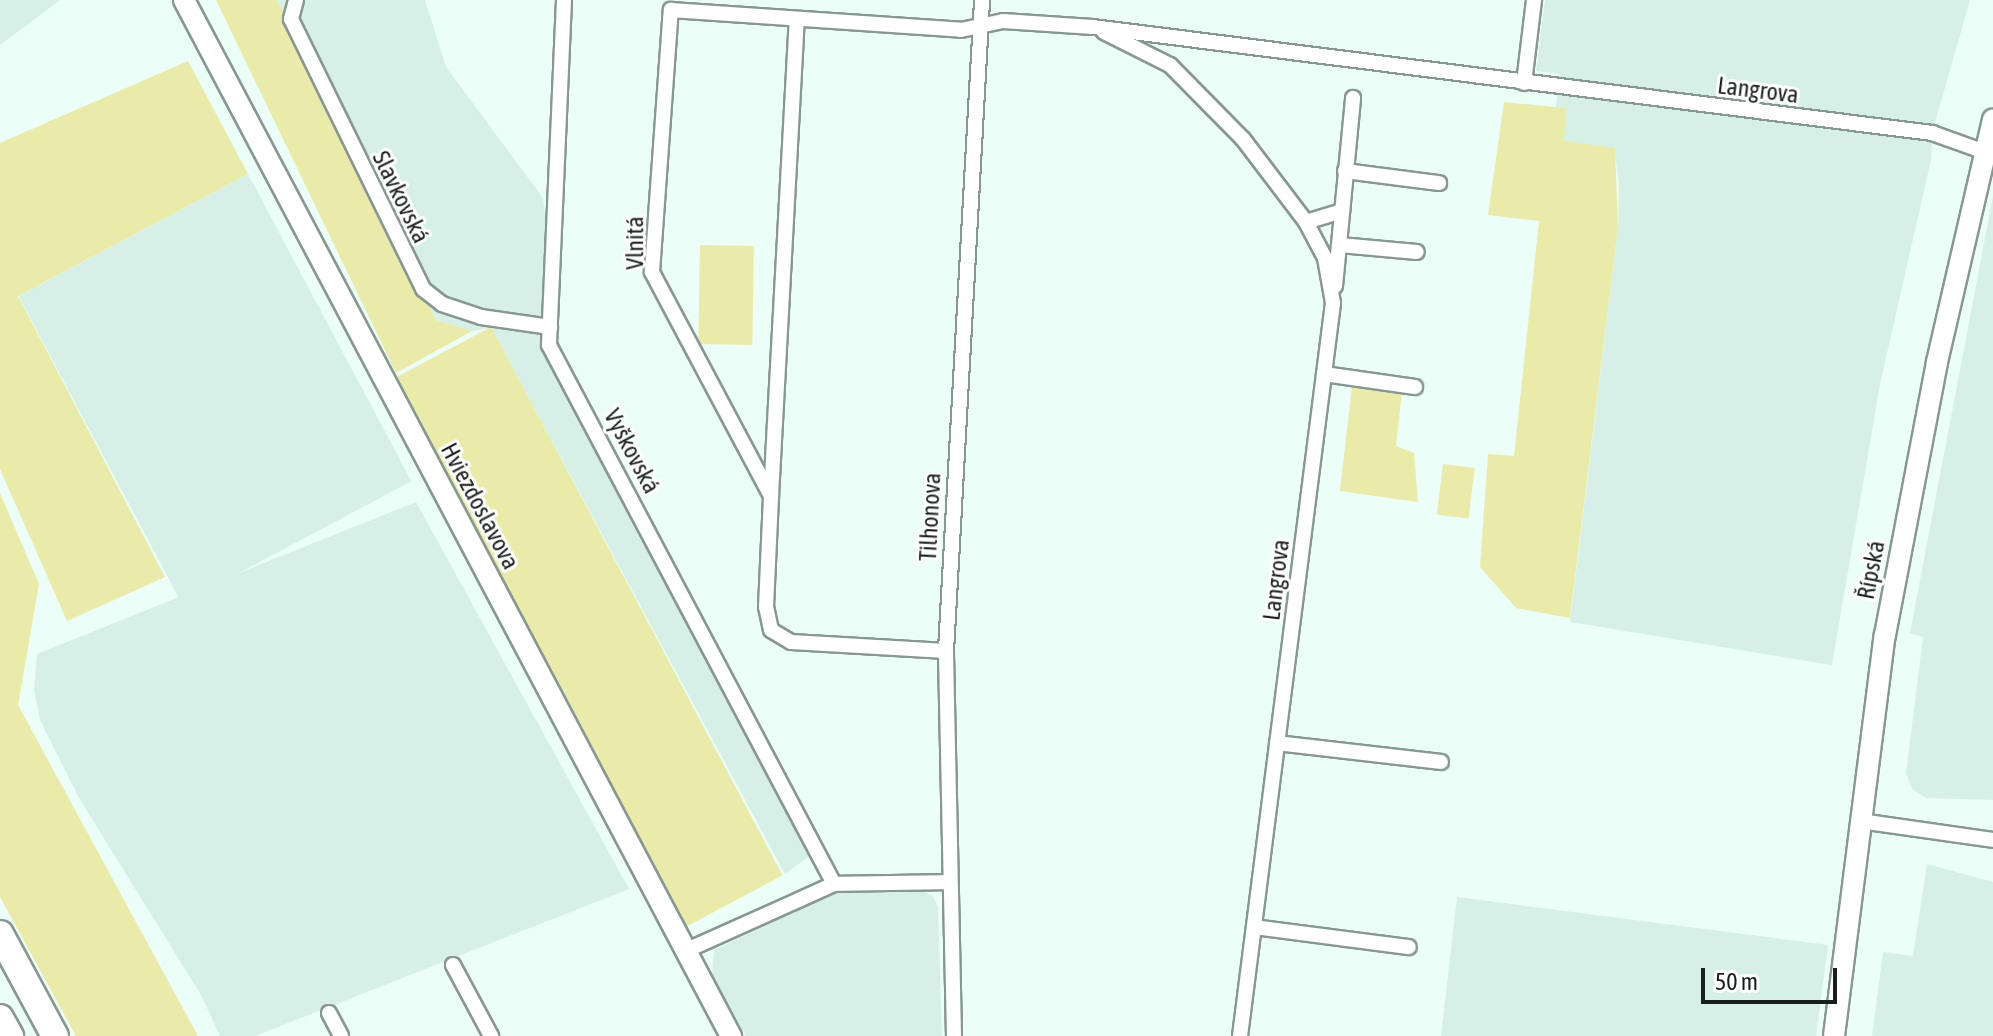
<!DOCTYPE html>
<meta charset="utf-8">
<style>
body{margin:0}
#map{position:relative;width:1993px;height:1036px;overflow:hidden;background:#ebfef7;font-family:"Asap Condensed",sans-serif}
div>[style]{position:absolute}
.built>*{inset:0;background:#d6f0e7;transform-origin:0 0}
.green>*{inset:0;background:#eaeba8;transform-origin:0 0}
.roads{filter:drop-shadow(2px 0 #879892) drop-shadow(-2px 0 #879892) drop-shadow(0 2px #879892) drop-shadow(0 -2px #879892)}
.street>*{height:14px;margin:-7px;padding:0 7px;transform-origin:7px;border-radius:7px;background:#fff}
.secondary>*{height:20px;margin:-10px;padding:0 10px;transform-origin:10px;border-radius:10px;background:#fff}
.highway>*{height:26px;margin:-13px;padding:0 13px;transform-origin:13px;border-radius:13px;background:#fff}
span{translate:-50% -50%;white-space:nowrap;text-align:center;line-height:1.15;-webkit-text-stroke:6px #fff;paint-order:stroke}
.street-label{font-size:24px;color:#191f1d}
.scale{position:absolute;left:1701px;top:968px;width:136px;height:36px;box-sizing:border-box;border:4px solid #191f1d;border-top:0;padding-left:10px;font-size:24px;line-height:28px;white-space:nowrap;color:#191f1d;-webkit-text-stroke:6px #fff;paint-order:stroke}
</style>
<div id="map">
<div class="built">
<i style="clip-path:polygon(0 0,60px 0,0 45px)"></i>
<i style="clip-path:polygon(277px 0,425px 0,446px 67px,543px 198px,561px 353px,822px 847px,785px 874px,491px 328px,472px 331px,436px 320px)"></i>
<i style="clip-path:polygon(1545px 0,1970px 0,1932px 133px,1931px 160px,1880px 384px,1832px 665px,1570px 622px,1618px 227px,1619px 185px,1615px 155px,1563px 141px,1566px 108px,1556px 107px,1560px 74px,1536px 71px)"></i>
<i style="left:248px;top:174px;width:348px;height:260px;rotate:62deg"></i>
<i style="clip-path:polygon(1993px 196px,1993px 800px,1926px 798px,1912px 789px,1906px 773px,1923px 637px,1910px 633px)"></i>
<i style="clip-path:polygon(416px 502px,629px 889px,255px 1036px,220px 1036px,201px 995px,79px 798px,40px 720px,34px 690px,37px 654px)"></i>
<i style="clip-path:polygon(1927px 864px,1993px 882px,1993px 1036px,1872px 1036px,1883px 952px,1913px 956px)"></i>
<i style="clip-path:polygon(922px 891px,932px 895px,938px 907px,942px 1036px,746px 1036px,712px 974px,714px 950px,834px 893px)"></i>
<i style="clip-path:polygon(1457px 897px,1828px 945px,1816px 1036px,1441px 1036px)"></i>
</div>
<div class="green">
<i style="clip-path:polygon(216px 0,277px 0,436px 320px,472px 331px,396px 373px)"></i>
<i style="clip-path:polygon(188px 61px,248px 174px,18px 296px,165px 577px,67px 621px,0 469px,0 143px)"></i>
<i style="clip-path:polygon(1504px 102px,1566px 108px,1564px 141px,1615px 148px,1618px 227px,1570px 618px,1516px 608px,1480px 567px,1488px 454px,1514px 456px,1539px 221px,1488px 215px)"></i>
<i style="left:700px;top:245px;width:54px;height:99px;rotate:1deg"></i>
<i style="left:491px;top:327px;width:621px;height:111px;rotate:62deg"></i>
<i style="clip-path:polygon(1352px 386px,1402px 392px,1396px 446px,1414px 453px,1418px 502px,1340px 491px)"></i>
<i style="left:1443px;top:464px;width:32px;height:51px;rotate:7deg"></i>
<i style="clip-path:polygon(0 493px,39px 584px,18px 705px,198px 1036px,76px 1036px,0 897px)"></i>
</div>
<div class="roads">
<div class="street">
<i style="left:296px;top:0;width:20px;rotate:105deg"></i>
<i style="left:291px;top:19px;width:301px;rotate:63.9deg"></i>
<i style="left:423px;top:289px;width:24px;rotate:38deg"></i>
<i style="left:442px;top:304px;width:41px;rotate:18.4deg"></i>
<i style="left:481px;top:317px;width:70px;rotate:8.2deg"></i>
<i style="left:564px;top:0;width:345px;rotate:92.5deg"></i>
<i style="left:549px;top:345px;width:610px;rotate:62.13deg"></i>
<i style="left:1104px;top:32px;width:74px;rotate:26.6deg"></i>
<i style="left:1170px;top:65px;width:104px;rotate:45.4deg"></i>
<i style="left:1243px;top:139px;width:104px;rotate:52.8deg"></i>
<i style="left:1306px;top:222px;width:41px;rotate:62.2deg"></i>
<i style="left:1325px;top:258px;width:46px;rotate:79.9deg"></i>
<i style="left:1333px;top:303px;width:739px;rotate:97.23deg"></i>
<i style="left:1524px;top:83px;width:84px;rotate:-83.1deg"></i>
<i style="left:1345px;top:171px;width:95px;rotate:7.3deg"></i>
<i style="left:1306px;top:222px;width:38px;rotate:-17deg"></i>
<i style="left:1340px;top:245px;width:77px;rotate:5.2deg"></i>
<i style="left:1335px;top:286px;width:189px;rotate:-84.5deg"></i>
<i style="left:1324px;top:374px;width:92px;rotate:8.1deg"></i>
<i style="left:771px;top:496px;width:474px;rotate:-86.9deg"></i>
<i style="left:946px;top:651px;width:155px;rotate:-176.7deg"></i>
<i style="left:791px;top:642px;width:23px;rotate:-149deg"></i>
<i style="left:771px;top:630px;width:24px;rotate:-102deg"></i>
<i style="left:766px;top:607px;width:111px;rotate:-87.4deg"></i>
<i style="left:771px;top:496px;width:254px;rotate:-118deg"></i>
<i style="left:652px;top:272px;width:263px;rotate:-85.9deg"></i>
<i style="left:671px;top:10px;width:291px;rotate:3.9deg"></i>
<i style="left:961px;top:30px;width:43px;rotate:-12.1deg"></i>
<i style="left:1003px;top:21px;width:90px;rotate:3.8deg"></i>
<i style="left:1093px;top:27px;width:846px;rotate:7.2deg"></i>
<i style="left:1932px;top:133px;width:56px;rotate:19.7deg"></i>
<i style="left:1277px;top:743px;width:165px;rotate:6.6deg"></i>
<i style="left:1860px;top:821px;width:134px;rotate:8.1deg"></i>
<i style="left:1254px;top:927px;width:156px;rotate:7.4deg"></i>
<i style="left:685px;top:951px;width:163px;rotate:-24.2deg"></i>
<i style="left:834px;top:884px;width:114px;rotate:-1deg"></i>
<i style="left:453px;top:965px;width:81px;rotate:61.8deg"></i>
<i style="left:329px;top:1013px;width:26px;rotate:62deg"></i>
<i style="left:954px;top:1036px;width:385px;rotate:-91.2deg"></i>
<i style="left:946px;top:651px;width:652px;rotate:-86.83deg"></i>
</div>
<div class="secondary">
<i style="left:184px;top:0;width:1172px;rotate:62.17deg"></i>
<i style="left:1834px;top:1036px;width:404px;rotate:-82.8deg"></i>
<i style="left:1885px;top:635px;width:278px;rotate:-79.2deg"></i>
<i style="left:1937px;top:362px;width:249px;rotate:-77deg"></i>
</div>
<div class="highway">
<i style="left:0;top:934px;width:116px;rotate:61.7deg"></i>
<i style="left:0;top:1018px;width:21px;rotate:61deg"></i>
</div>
</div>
<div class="street-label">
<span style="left:1758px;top:90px;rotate:7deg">Langrova</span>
<span style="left:401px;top:197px;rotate:64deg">Slavkovská</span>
<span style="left:635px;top:243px;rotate:-90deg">Vlnitá</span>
<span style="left:632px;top:451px;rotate:62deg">Vyškovská</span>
<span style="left:480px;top:506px;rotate:62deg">Hviezdoslavova</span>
<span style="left:930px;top:517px;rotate:-87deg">Tilhonova</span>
<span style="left:1871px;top:570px;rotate:-79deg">Řípská</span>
<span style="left:1276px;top:580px;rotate:-83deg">Langrova</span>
</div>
<div class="scale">50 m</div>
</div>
